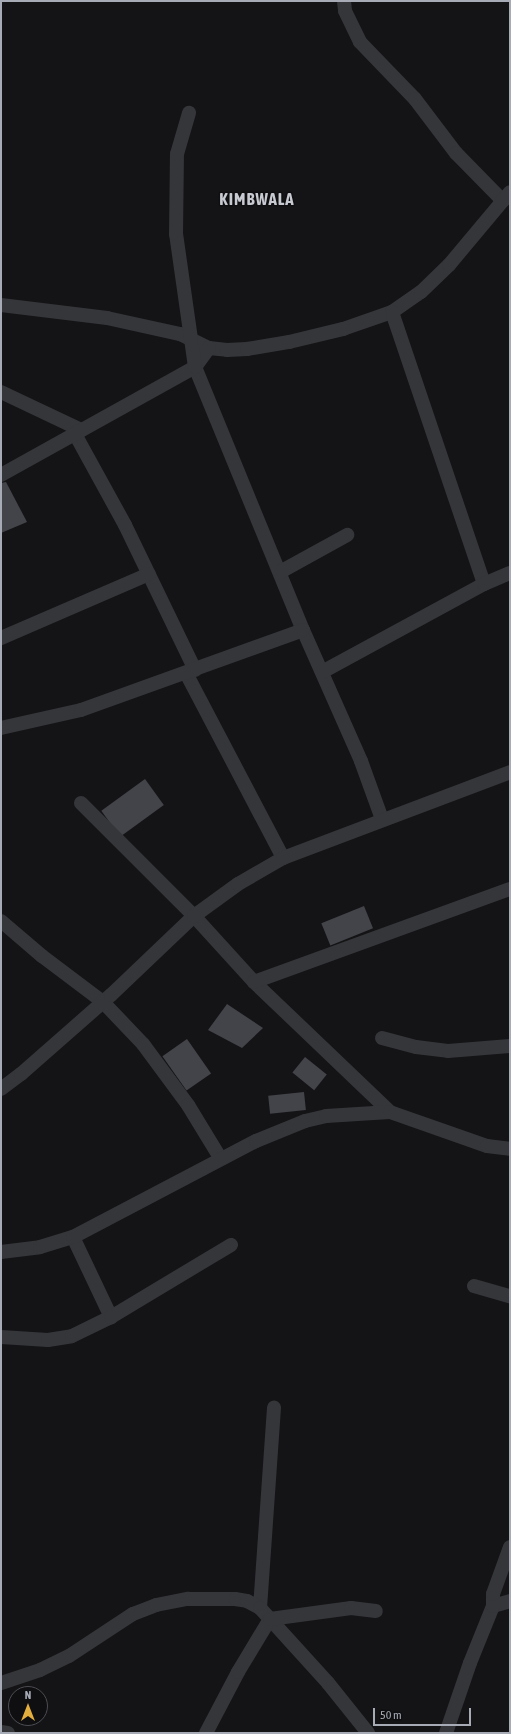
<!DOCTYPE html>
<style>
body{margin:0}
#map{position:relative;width:511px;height:1734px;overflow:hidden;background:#141416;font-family:"Asap Condensed",sans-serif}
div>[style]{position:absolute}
.building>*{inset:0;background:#434449;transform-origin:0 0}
.street>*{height:14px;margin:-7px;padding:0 7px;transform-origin:7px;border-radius:7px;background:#35363a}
span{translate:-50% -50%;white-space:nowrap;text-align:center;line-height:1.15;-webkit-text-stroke:3px #0f0f11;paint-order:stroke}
.district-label{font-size:17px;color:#c8cad1;font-weight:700;letter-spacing:1px}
.frame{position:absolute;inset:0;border:2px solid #a7abb5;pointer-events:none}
.north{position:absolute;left:8px;top:1686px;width:40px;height:40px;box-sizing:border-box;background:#0f0f11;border:1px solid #4c4d53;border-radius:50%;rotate:0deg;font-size:11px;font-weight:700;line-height:16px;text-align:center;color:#a7abb5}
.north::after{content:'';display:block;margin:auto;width:14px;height:18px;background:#e4ae3e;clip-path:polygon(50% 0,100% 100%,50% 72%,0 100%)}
.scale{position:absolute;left:373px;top:1708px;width:98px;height:18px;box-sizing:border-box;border:2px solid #a7abb5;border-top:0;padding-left:5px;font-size:12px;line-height:14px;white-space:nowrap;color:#a7abb5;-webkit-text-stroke:3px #0f0f11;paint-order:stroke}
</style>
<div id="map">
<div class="building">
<i style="clip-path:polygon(6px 482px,27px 522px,1px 533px,1px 483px)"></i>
<i style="left:145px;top:779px;width:32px;height:54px;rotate:54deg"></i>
<i style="left:364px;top:906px;width:24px;height:46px;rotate:68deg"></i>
<i style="clip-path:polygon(227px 1004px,263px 1028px,242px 1048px,208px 1030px)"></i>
<i style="left:187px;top:1039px;width:42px;height:30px;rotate:55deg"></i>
<i style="left:305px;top:1057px;width:28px;height:20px;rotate:39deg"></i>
<i style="left:304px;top:1092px;width:18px;height:36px;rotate:84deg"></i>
</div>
<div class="street">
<i style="left:344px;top:1px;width:10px;rotate:84deg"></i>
<i style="left:345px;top:11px;width:34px;rotate:64deg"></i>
<i style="left:360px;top:42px;width:79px;rotate:46deg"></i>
<i style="left:415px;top:99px;width:68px;rotate:52.8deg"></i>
<i style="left:456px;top:153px;width:67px;rotate:45.6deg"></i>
<i style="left:1px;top:305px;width:107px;rotate:7deg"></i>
<i style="left:107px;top:318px;width:75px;rotate:12.4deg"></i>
<i style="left:180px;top:334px;width:32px;rotate:26deg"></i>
<i style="left:209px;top:348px;width:18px;rotate:6deg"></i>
<i style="left:227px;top:350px;width:20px;rotate:-3deg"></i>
<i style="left:247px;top:349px;width:43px;rotate:-9.5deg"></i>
<i style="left:289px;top:342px;width:56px;rotate:-13.5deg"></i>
<i style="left:343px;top:329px;width:52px;rotate:-19.1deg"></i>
<i style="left:392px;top:312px;width:35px;rotate:-35deg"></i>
<i style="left:421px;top:292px;width:39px;rotate:-44deg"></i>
<i style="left:449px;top:265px;width:95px;rotate:-50.1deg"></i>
<i style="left:392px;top:312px;width:287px;rotate:71.3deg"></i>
<i style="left:209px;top:348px;width:24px;rotate:126deg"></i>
<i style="left:195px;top:367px;width:284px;rotate:67.7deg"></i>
<i style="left:303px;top:630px;width:143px;rotate:66.1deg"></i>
<i style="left:361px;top:761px;width:62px;rotate:70.1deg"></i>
<i style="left:1px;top:392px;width:89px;rotate:25.4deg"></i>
<i style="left:75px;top:434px;width:104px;rotate:61.2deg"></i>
<i style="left:125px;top:525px;width:161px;rotate:64.2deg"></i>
<i style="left:1px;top:475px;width:222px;rotate:-29.1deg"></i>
<i style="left:195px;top:367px;width:134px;rotate:-98.1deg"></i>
<i style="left:176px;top:234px;width:80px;rotate:-89.3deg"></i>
<i style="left:177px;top:154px;width:43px;rotate:-73.7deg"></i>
<i style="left:280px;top:572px;width:77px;rotate:-28.9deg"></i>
<i style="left:1px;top:638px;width:161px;rotate:-23.4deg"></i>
<i style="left:322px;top:672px;width:184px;rotate:-28.5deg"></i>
<i style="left:484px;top:584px;width:28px;rotate:-23deg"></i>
<i style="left:186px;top:673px;width:209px;rotate:62.3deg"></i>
<i style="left:1px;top:728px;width:82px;rotate:-12.7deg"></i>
<i style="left:81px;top:710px;width:236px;rotate:-19.8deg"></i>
<i style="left:81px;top:803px;width:160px;rotate:45deg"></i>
<i style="left:194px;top:916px;width:89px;rotate:47.7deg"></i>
<i style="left:254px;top:982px;width:188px;rotate:43.7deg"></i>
<i style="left:1px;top:921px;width:54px;rotate:40.5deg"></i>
<i style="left:42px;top:956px;width:76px;rotate:37deg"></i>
<i style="left:103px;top:1002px;width:58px;rotate:46.4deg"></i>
<i style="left:143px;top:1044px;width:76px;rotate:53.6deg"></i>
<i style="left:188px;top:1105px;width:63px;rotate:58.6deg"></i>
<i style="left:254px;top:982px;width:272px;rotate:-20deg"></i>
<i style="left:382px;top:1038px;width:35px;rotate:15deg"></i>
<i style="left:416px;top:1047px;width:32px;rotate:7deg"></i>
<i style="left:448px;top:1051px;width:62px;rotate:-4.6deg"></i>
<i style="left:1px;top:1089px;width:25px;rotate:-37deg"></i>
<i style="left:21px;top:1074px;width:120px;rotate:-41.3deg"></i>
<i style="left:111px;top:995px;width:115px;rotate:-43.6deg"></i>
<i style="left:194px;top:916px;width:54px;rotate:-36deg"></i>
<i style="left:238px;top:884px;width:52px;rotate:-30deg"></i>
<i style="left:283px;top:858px;width:243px;rotate:-20.7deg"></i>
<i style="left:73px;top:1237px;width:89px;rotate:64.6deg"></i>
<i style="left:1px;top:1252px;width:39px;rotate:-7deg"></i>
<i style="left:40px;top:1247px;width:34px;rotate:-17deg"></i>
<i style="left:73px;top:1237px;width:207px;rotate:-27.7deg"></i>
<i style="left:256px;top:1141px;width:53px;rotate:-22.2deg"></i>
<i style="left:305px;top:1121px;width:22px;rotate:-13deg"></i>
<i style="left:326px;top:1116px;width:64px;rotate:-3.6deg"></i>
<i style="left:390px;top:1112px;width:103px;rotate:19.3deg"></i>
<i style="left:487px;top:1146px;width:23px;rotate:7deg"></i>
<i style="left:474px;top:1286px;width:37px;rotate:16deg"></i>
<i style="left:1px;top:1337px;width:47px;rotate:3.7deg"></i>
<i style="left:48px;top:1340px;width:24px;rotate:-9deg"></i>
<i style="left:72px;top:1336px;width:43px;rotate:-26deg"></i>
<i style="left:111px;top:1317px;width:140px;rotate:-31deg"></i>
<i style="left:493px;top:1606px;width:18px;rotate:-16deg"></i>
<i style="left:260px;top:1608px;width:201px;rotate:-86deg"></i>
<i style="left:1px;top:1683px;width:41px;rotate:-18.4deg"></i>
<i style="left:40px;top:1670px;width:32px;rotate:-26deg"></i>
<i style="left:69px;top:1656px;width:77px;rotate:-33.3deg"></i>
<i style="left:133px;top:1614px;width:25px;rotate:-21deg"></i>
<i style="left:156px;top:1605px;width:33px;rotate:-11deg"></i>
<i style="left:188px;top:1599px;width:47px"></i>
<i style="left:235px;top:1599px;width:12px;rotate:9deg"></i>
<i style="left:247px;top:1601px;width:15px;rotate:28deg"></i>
<i style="left:260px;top:1608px;width:101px;rotate:47.8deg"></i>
<i style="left:328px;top:1683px;width:64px;rotate:51.3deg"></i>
<i style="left:1px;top:1732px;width:7px;rotate:8deg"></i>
<i style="left:206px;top:1733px;width:69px;rotate:-62.3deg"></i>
<i style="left:238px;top:1672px;width:62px;rotate:-58.9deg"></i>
<i style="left:270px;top:1619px;width:82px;rotate:-7.7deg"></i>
<i style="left:351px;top:1608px;width:25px;rotate:7deg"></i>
<i style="left:446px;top:1733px;width:74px;rotate:-71.1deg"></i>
<i style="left:470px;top:1663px;width:61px;rotate:-68deg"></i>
<i style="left:493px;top:1606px;width:12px;rotate:-90deg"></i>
<i style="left:493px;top:1594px;width:50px;rotate:-70.1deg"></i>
</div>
<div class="district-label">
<span style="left:257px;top:200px">KIMBWALA</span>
</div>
<div class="frame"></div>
<div class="north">N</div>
<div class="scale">50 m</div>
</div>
